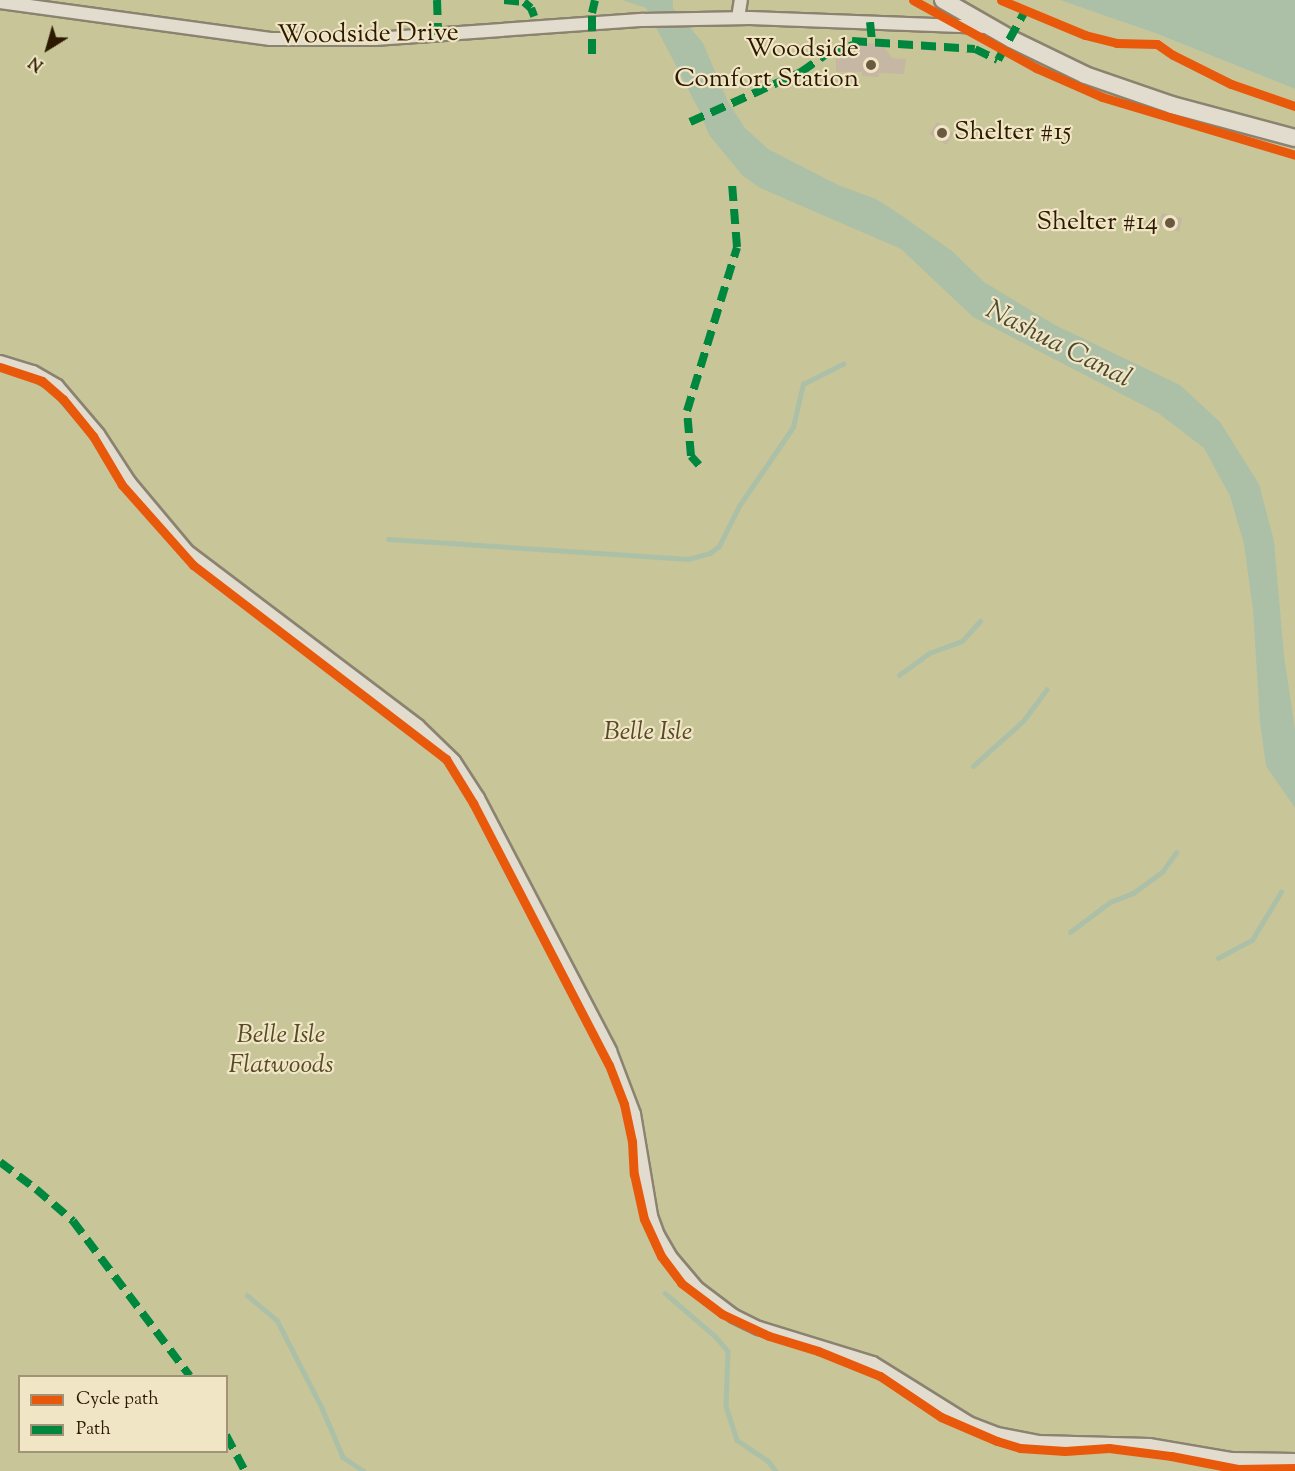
<!DOCTYPE html>
<style>
body{margin:0}
#map{position:relative;width:1295px;height:1471px;overflow:hidden;background:#d9cfb4;font-family:"Sorts Mill Goudy",serif}
div>[style]{position:absolute}
.green>*{inset:0;background:#c8c598}
.water>*{inset:0;background:#acc0a7}
.stream>*{height:4.5px;margin:-2.25px;padding:0 2.25px;transform-origin:2.25px;border-radius:2.25px;background:#acc0a7}
.building>*{inset:0;background:#c5b7a3;transform-origin:0 0}
.roads{filter:drop-shadow(2px 0 #8b8370) drop-shadow(-2px 0 #8b8370) drop-shadow(0 2px #8b8370) drop-shadow(0 -2px #8b8370)}
.street>*{height:12px;margin:-6px;padding:0 6px;transform-origin:6px;border-radius:6px;background:#e1dcce}
.secondary>*{height:16px;margin:-8px;padding:0 8px;transform-origin:8px;border-radius:8px;background:#e1dcce}
.quiet>*{height:8px;margin-top:-4px;transform-origin:0;background:repeating-linear-gradient(90deg,#00873e 0 15px,transparent 0 23px)}
.cycleway>*{height:9px;margin:-4.5px;padding:0 4.5px;transform-origin:4.5px;border-radius:4.5px;background:#e8590c}
.dots>*{width:16px;height:16px;translate:-50% -50%;box-sizing:border-box;border:3px solid #f0e5c4;border-radius:50%}
span{translate:-50% -50%;white-space:nowrap;text-align:center;line-height:1.15;-webkit-text-stroke:4.5px #f0e5c4;paint-order:stroke}
.street-label{font-size:26px;color:#2c1900}
.poi-label{font-size:26px;color:#2c1900}
.right{translate:-100% -50%;text-align:right}
.left{translate:0 -50%;text-align:left}
.park-label{font-size:26px;color:#574a27;font-style:italic}
.water-label{font-size:27px;color:#4c4930;font-style:italic}
.legend{position:absolute;left:18px;top:1375px;width:210px;height:78px;box-sizing:border-box;background:#f0e5c4;border:2px solid #a29376;margin:0;padding:8px 10px;list-style:none;font-size:18px;color:#2c1900}
.legend li{display:flex;align-items:center;gap:12px;height:30px}
.legend b{width:30px;border:2px solid #a29376}
.north{position:absolute;left:18px;top:18px;width:60px;height:60px;-webkit-text-stroke:4px #f0e5c4;paint-order:stroke;rotate:217deg;font-size:16px;font-weight:700;line-height:24px;text-align:center;color:#2c1900}
.north::after{content:'';display:block;margin:auto;width:21px;height:27px;background:#2c1900;clip-path:polygon(50% 0,100% 100%,50% 72%,0 100%)}
</style>
<div id="map">
<div class="green">
<i style="clip-path:polygon(evenodd,0 0,1063px 0,1152px 32px,1295px 89px,1295px 1471px,0 1471px,0 0,20px 1376px,226px 1376px,226px 1452px,20px 1452px,20px 1376px)"></i>
</div>
<div class="water">
<i style="clip-path:polygon(622px 0,673px 0,673px 8px,703px 43px,728px 102px,745px 128px,768px 149px,838px 185px,876px 199px,895px 211px,952px 251px,984px 282px,1055px 325px,1180px 385px,1220px 422px,1259px 484px,1274px 541px,1284px 656px,1295px 729px,1295px 808px,1266px 766px,1260px 722px,1253px 610px,1244px 544px,1230px 496px,1204px 448px,1158px 413px,973px 317px,901px 249px,760px 188px,743px 176px,709px 135px,700px 112px,646px 8px)"></i>
<i style="clip-path:polygon(1060px 0,1295px 0,1295px 89px,1152px 32px)"></i>
</div>
<div class="stream">
<i style="left:388px;top:539px;width:301px;rotate:3.8deg"></i>
<i style="left:688px;top:559px;width:23px;rotate:-15deg"></i>
<i style="left:710px;top:553px;width:11px;rotate:-38deg"></i>
<i style="left:719px;top:546px;width:45px;rotate:-63.4deg"></i>
<i style="left:739px;top:506px;width:96px;rotate:-55.6deg"></i>
<i style="left:793px;top:427px;width:44px;rotate:-76.9deg"></i>
<i style="left:803px;top:384px;width:45px;rotate:-26.6deg"></i>
<i style="left:899px;top:675px;width:37px;rotate:-36deg"></i>
<i style="left:929px;top:653px;width:35px;rotate:-20deg"></i>
<i style="left:962px;top:641px;width:27px;rotate:-48deg"></i>
<i style="left:973px;top:766px;width:67px;rotate:-42deg"></i>
<i style="left:1023px;top:721px;width:39px;rotate:-53deg"></i>
<i style="left:1070px;top:932px;width:50px;rotate:-36.9deg"></i>
<i style="left:1110px;top:902px;width:25px;rotate:-21deg"></i>
<i style="left:1133px;top:893px;width:36px;rotate:-36deg"></i>
<i style="left:1162px;top:872px;width:24px;rotate:-54deg"></i>
<i style="left:1218px;top:958px;width:38px;rotate:-28deg"></i>
<i style="left:1252px;top:940px;width:56px;rotate:-58.9deg"></i>
<i style="left:665px;top:1293px;width:66px;rotate:40.7deg"></i>
<i style="left:715px;top:1336px;width:20px;rotate:49deg"></i>
<i style="left:728px;top:1351px;width:55px;rotate:92.1deg"></i>
<i style="left:726px;top:1406px;width:36px;rotate:72deg"></i>
<i style="left:737px;top:1440px;width:37px;rotate:34deg"></i>
<i style="left:768px;top:1461px;width:13px;rotate:51deg"></i>
<i style="left:247px;top:1295px;width:39px;rotate:40deg"></i>
<i style="left:277px;top:1320px;width:99px;rotate:62.9deg"></i>
<i style="left:322px;top:1408px;width:53px;rotate:66.8deg"></i>
<i style="left:343px;top:1457px;width:25px;rotate:34deg"></i>
</div>
<div class="building">
<i style="clip-path:polygon(858px 43px,882px 44px,892px 58px,906px 59px,904px 74px,878px 73px,879px 77px,862px 76px,862px 72px,836px 72px,836px 56px,851px 57px,858px 51px)"></i>
<i style="left:937px;top:122px;width:20px;height:14px;rotate:33deg"></i>
<i style="left:1162px;top:213px;width:21px;height:14px;rotate:14deg"></i>
</div>
<div class="roads">
<div class="street">
<i style="left:0;top:2px;width:273px;rotate:7.8deg"></i>
<i style="left:270px;top:39px;width:105px"></i>
<i style="left:375px;top:39px;width:269px;rotate:-4.1deg"></i>
<i style="left:643px;top:20px;width:107px;rotate:-1.1deg"></i>
<i style="left:750px;top:18px;width:237px;rotate:2.2deg"></i>
<i style="left:738px;top:18px;width:18px;rotate:-81deg"></i>
<i style="left:0;top:362px;width:34px;rotate:17deg"></i>
<i style="left:33px;top:372px;width:28px;rotate:30deg"></i>
<i style="left:57px;top:386px;width:63px;rotate:49.5deg"></i>
<i style="left:98px;top:434px;width:59px;rotate:56.9deg"></i>
<i style="left:130px;top:483px;width:90px;rotate:50deg"></i>
<i style="left:188px;top:552px;width:288px;rotate:37.1deg"></i>
<i style="left:418px;top:726px;width:50px;rotate:44.2deg"></i>
<i style="left:454px;top:761px;width:44px;rotate:57deg"></i>
<i style="left:478px;top:798px;width:285px;rotate:62.4deg"></i>
<i style="left:610px;top:1051px;width:67px;rotate:69.1deg"></i>
<i style="left:634px;top:1114px;width:103px;rotate:80.5deg"></i>
<i style="left:651px;top:1216px;width:20px;rotate:70deg"></i>
<i style="left:658px;top:1235px;width:24px;rotate:60deg"></i>
<i style="left:670px;top:1256px;width:42px;rotate:49.8deg"></i>
<i style="left:697px;top:1288px;width:46px;rotate:37.1deg"></i>
<i style="left:734px;top:1316px;width:28px;rotate:26deg"></i>
<i style="left:759px;top:1328px;width:119px;rotate:17.1deg"></i>
<i style="left:873px;top:1363px;width:113px;rotate:32deg"></i>
<i style="left:969px;top:1423px;width:30px;rotate:21deg"></i>
<i style="left:997px;top:1434px;width:42px;rotate:11deg"></i>
<i style="left:1038px;top:1442px;width:111px;rotate:1.5deg"></i>
<i style="left:1149px;top:1445px;width:83px;rotate:9.7deg"></i>
<i style="left:1231px;top:1459px;width:64px;rotate:0.9deg"></i>
</div>
<div class="secondary">
<i style="left:943px;top:0;width:78px;rotate:29.8deg"></i>
<i style="left:1011px;top:39px;width:82px;rotate:25.9deg"></i>
<i style="left:1085px;top:75px;width:92px;rotate:19deg"></i>
<i style="left:1172px;top:105px;width:127px;rotate:15deg"></i>
</div>
</div>
<div class="quiet">
<i style="left:437px;top:0;width:35px;rotate:88deg"></i>
<i style="left:504px;top:0;width:20px;rotate:6deg"></i>
<i style="left:524px;top:2px;width:9px;rotate:41deg"></i>
<i style="left:531px;top:8px;width:9px;rotate:69deg"></i>
<i style="left:870px;top:22px;width:19px;rotate:84deg"></i>
<i style="left:592px;top:54px;width:41px;rotate:-90deg"></i>
<i style="left:592px;top:13px;width:13px;rotate:-77deg"></i>
<i style="left:690px;top:122px;width:122px;rotate:-24.2deg"></i>
<i style="left:801px;top:72px;width:37px;rotate:-35deg"></i>
<i style="left:831px;top:51px;width:23px;rotate:-7deg"></i>
<i style="left:854px;top:48px;width:7px;rotate:-106deg"></i>
<i style="left:852px;top:41px;width:123px;rotate:3.7deg"></i>
<i style="left:975px;top:49px;width:25px;rotate:26deg"></i>
<i style="left:998px;top:60px;width:56px;rotate:-61.1deg"></i>
<i style="left:699px;top:465px;width:12px;rotate:-132deg"></i>
<i style="left:691px;top:456px;width:45px;rotate:-95.1deg"></i>
<i style="left:687px;top:411px;width:171px;rotate:-73deg"></i>
<i style="left:737px;top:247px;width:64px;rotate:-94.5deg"></i>
<i style="left:0;top:1162px;width:45px;rotate:36.9deg"></i>
<i style="left:36px;top:1189px;width:49px;rotate:40.9deg"></i>
<i style="left:73px;top:1221px;width:194px;rotate:53deg"></i>
<i style="left:226px;top:1435px;width:41px;rotate:62.2deg"></i>
</div>
<div class="cycleway">
<i style="left:913px;top:0;width:141px;rotate:28.9deg"></i>
<i style="left:1036px;top:68px;width:72px;rotate:23.7deg"></i>
<i style="left:1102px;top:97px;width:202px;rotate:16.7deg"></i>
<i style="left:1001px;top:0;width:91px;rotate:22.6deg"></i>
<i style="left:1085px;top:35px;width:32px;rotate:14deg"></i>
<i style="left:1116px;top:43px;width:41px;rotate:1.4deg"></i>
<i style="left:1157px;top:44px;width:19px;rotate:35deg"></i>
<i style="left:1173px;top:55px;width:65px;rotate:26.6deg"></i>
<i style="left:1231px;top:84px;width:68px;rotate:19deg"></i>
<i style="left:0;top:367px;width:44px;rotate:18.4deg"></i>
<i style="left:42px;top:381px;width:28px;rotate:41deg"></i>
<i style="left:63px;top:399px;width:48px;rotate:51deg"></i>
<i style="left:93px;top:436px;width:57px;rotate:59.4deg"></i>
<i style="left:122px;top:485px;width:107px;rotate:48.4deg"></i>
<i style="left:193px;top:565px;width:319px;rotate:37.5deg"></i>
<i style="left:446px;top:759px;width:52px;rotate:58.5deg"></i>
<i style="left:473px;top:803px;width:295px;rotate:62.6deg"></i>
<i style="left:609px;top:1065px;width:42px;rotate:69deg"></i>
<i style="left:624px;top:1104px;width:38px;rotate:78deg"></i>
<i style="left:632px;top:1141px;width:33px;rotate:87deg"></i>
<i style="left:634px;top:1174px;width:46px;rotate:77.5deg"></i>
<i style="left:644px;top:1219px;width:41px;rotate:65.3deg"></i>
<i style="left:661px;top:1256px;width:34px;rotate:53deg"></i>
<i style="left:681px;top:1283px;width:51px;rotate:37.1deg"></i>
<i style="left:722px;top:1314px;width:52px;rotate:25.1deg"></i>
<i style="left:769px;top:1336px;width:51px;rotate:17deg"></i>
<i style="left:818px;top:1351px;width:67px;rotate:22deg"></i>
<i style="left:880px;top:1376px;width:73px;rotate:33.9deg"></i>
<i style="left:941px;top:1417px;width:61px;rotate:23.2deg"></i>
<i style="left:997px;top:1441px;width:24px;rotate:17deg"></i>
<i style="left:1020px;top:1448px;width:45px;rotate:3.8deg"></i>
<i style="left:1065px;top:1451px;width:44px;rotate:-3.9deg"></i>
<i style="left:1109px;top:1448px;width:63px;rotate:7.4deg"></i>
<i style="left:1171px;top:1456px;width:68px;rotate:11deg"></i>
<i style="left:1238px;top:1469px;width:57px;rotate:-1deg"></i>
</div>
<div class="dots">
<i style="left:871px;top:65px;background:#69593f"></i>
<i style="left:942px;top:133px;background:#69593f"></i>
<i style="left:1170px;top:223px;background:#69593f"></i>
</div>
<div class="street-label">
<span style="left:368px;top:35px;rotate:-1deg">Woodside Drive</span>
</div>
<div class="poi-label">
<span class="right" style="left:859px;top:65px">Woodside<br>Comfort Station</span>
<span class="left" style="left:954px;top:133px">Shelter #15</span>
<span class="right" style="left:1158px;top:223px">Shelter #14</span>
</div>
<div class="park-label">
<span style="left:648px;top:733px">Belle Isle</span>
<span style="left:281px;top:1051px">Belle Isle<br>Flatwoods</span>
</div>
<div class="water-label">
<span style="left:1058px;top:345px;rotate:27deg">Nashua Canal</span>
</div>
<ul class="legend">
<li><b style="height:8px;background:#e8590c"></b>Cycle path</li>
<li><b style="height:8px;background:#00873e"></b>Path</li>
</ul>
<div class="north">N</div>
</div>
